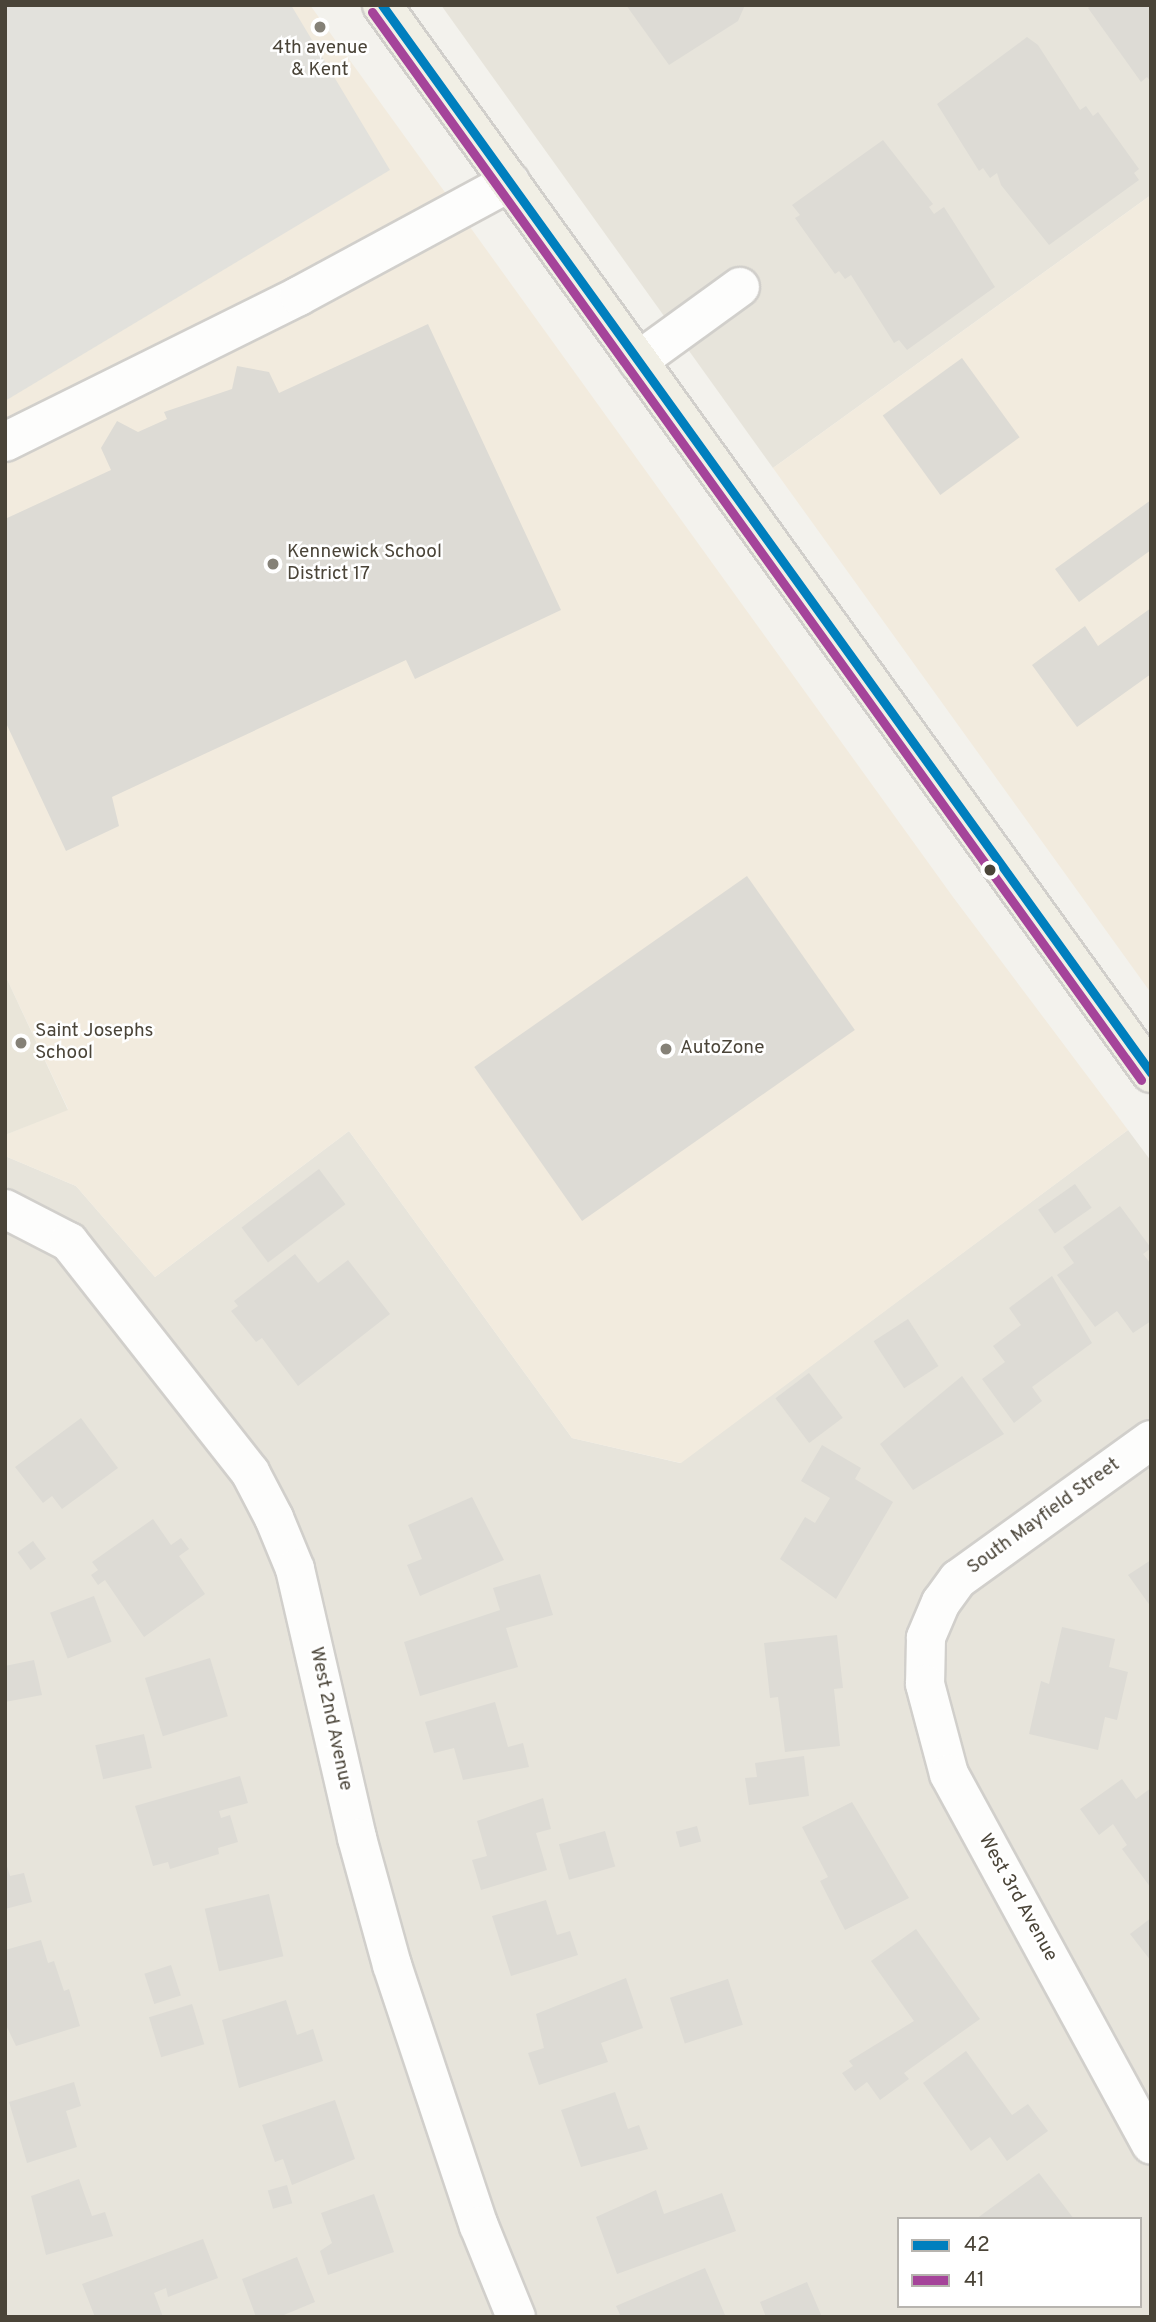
<!DOCTYPE html>
<style>
body{margin:0}
#map{position:relative;width:1156px;height:2322px;overflow:hidden;background:#f3f2ed;font-family:Overpass,sans-serif}
div>[style]{position:absolute}
.residential>*{inset:0;background:#e7e4db}
.commercial>*{inset:0;background:#f2ebde}
.education>*{inset:0;background:#e9e5d9}
.parking>*{inset:0;background:#e2e1dc}
.building>*{inset:0;background:#dddbd5;transform-origin:0 0}
.roads{filter:drop-shadow(2px 0 #d1cfcb) drop-shadow(-2px 0 #d1cfcb) drop-shadow(0 2px #d1cfcb) drop-shadow(0 -2px #d1cfcb)}
.minor>*{height:38px;margin:-19px;padding:0 19px;transform-origin:19px;border-radius:19px;background:#fdfdfc}
.major>*{height:38px;margin:-19px;padding:0 19px;transform-origin:19px;border-radius:19px;background:#f1efe5}
.bus-1>*{height:9px;margin:-4.5px;padding:0 4.5px;transform-origin:4.5px;border-radius:4.5px;background:#007fbe}
.bus-2>*{height:9px;margin:-4.5px;padding:0 4.5px;transform-origin:4.5px;border-radius:4.5px;background:#a5449a}
.dots>*{width:19px;height:19px;translate:-50% -50%;box-sizing:border-box;border:4px solid #fff;border-radius:50%}
span{translate:-50% -50%;white-space:nowrap;text-align:center;line-height:1.15;-webkit-text-stroke:5px #fff;paint-order:stroke}
.poi-label{font-size:19px;color:#4a4438}
.left{translate:0 -50%;text-align:left}
.street-label{font-size:19px;color:#4a4438}
.frame{position:absolute;inset:0;border:7px solid #4a4438;pointer-events:none}
.legend{position:absolute;left:897px;top:2217px;width:245px;height:91px;box-sizing:border-box;background:#fff;border:2px solid #b7b4af;margin:0;padding:9px 12px;list-style:none;font-size:21px;color:#4a4438}
.legend li{display:flex;align-items:center;gap:14px;height:35px}
.legend b{width:35px;border:2px solid #b7b4af}
</style>
<div id="map">
<div class="residential">
<i style="clip-path:polygon(441px 5px,1151px 5px,1151px 195px,773px 468px)"></i>
<i style="clip-path:polygon(evenodd,1128px 1130px,1151px 1161px,1151px 2317px,5px 2317px,5px 1156px,76px 1186px,155px 1277px,349px 1131px,572px 1438px,680px 1463px,1128px 1130px,899px 2219px,1140px 2219px,1140px 2306px,899px 2306px,899px 2219px)"></i>
</div>
<div class="commercial">
<i style="clip-path:polygon(5px 5px,310px 5px,953px 897px,1128px 1130px,681px 1463px,572px 1438px,349px 1131px,155px 1277px,76px 1186px,5px 1156px,5px 1135px,68px 1109px,5px 975px)"></i>
<i style="clip-path:polygon(1151px 195px,1151px 993px,773px 468px)"></i>
</div>
<div class="education">
<i style="clip-path:polygon(5px 975px,68px 1110px,5px 1135px)"></i>
</div>
<div class="parking">
<i style="clip-path:polygon(5px 5px,291px 5px,390px 170px,5px 401px)"></i>
</div>
<div class="building">
<i style="clip-path:polygon(626px 5px,745px 5px,738px 21px,669px 65px)"></i>
<i style="clip-path:polygon(1091px 5px,1151px 5px,1151px 82px,1147px 77px,1141px 82px,1088px 8px)"></i>
<i style="clip-path:polygon(1027px 37px,1038px 45px,1080px 110px,1086px 106px,1093px 116px,1098px 112px,1139px 169px,1134px 173px,1139px 180px,1049px 245px,1001px 185px,997px 173px,990px 178px,983px 168px,979px 171px,937px 104px)"></i>
<i style="clip-path:polygon(883px 140px,933px 204px,929px 207px,934px 214px,944px 207px,995px 287px,907px 350px,899px 340px,894px 343px,851px 275px,845px 279px,839px 271px,835px 274px,795px 218px,800px 215px,792px 205px)"></i>
<i style="clip-path:polygon(428px 324px,561px 610px,415px 679px,406px 660px,112px 797px,119px 826px,66px 851px,5px 721px,5px 519px,111px 470px,101px 448px,117px 421px,138px 432px,167px 419px,164px 412px,232px 389px,237px 366px,269px 372px,279px 393px)"></i>
<i style="left:962px;top:358px;width:98px;height:98px;rotate:54deg"></i>
<i style="clip-path:polygon(1151px 500px,1151px 550px,1079px 602px,1055px 569px)"></i>
<i style="clip-path:polygon(1151px 608px,1151px 674px,1077px 727px,1032px 665px,1085px 626px,1098px 646px)"></i>
<i style="left:747px;top:876px;width:188px;height:333px;rotate:55deg"></i>
<i style="left:319px;top:1169px;width:44px;height:97px;rotate:53deg"></i>
<i style="left:1075px;top:1184px;width:29px;height:45px;rotate:55deg"></i>
<i style="clip-path:polygon(1120px 1206px,1151px 1248px,1143px 1254px,1151px 1264px,1151px 1321px,1133px 1333px,1117px 1311px,1095px 1327px,1057px 1275px,1074px 1263px,1063px 1247px)"></i>
<i style="clip-path:polygon(295px 1254px,318px 1283px,348px 1260px,390px 1314px,298px 1386px,262px 1338px,256px 1342px,231px 1311px,238px 1306px,234px 1301px)"></i>
<i style="clip-path:polygon(1052px 1276px,1092px 1343px,1032px 1387px,1042px 1401px,1014px 1423px,982px 1379px,1005px 1362px,993px 1346px,1021px 1325px,1009px 1308px)"></i>
<i style="left:908px;top:1319px;width:56px;height:41px;rotate:57deg"></i>
<i style="left:809px;top:1373px;width:56px;height:42px;rotate:53deg"></i>
<i style="clip-path:polygon(962px 1376px,1004px 1434px,913px 1490px,880px 1444px)"></i>
<i style="clip-path:polygon(81px 1418px,118px 1468px,62px 1509px,52px 1496px,43px 1503px,15px 1467px)"></i>
<i style="clip-path:polygon(822px 1445px,861px 1468px,855px 1479px,893px 1502px,836px 1599px,780px 1559px,805px 1517px,815px 1523px,830px 1498px,801px 1481px)"></i>
<i style="clip-path:polygon(472px 1497px,504px 1560px,420px 1596px,407px 1565px,422px 1559px,408px 1525px)"></i>
<i style="clip-path:polygon(153px 1519px,171px 1545px,181px 1538px,189px 1549px,179px 1556px,205px 1594px,144px 1637px,105px 1580px,98px 1585px,91px 1575px,98px 1570px,92px 1562px)"></i>
<i style="left:33px;top:1541px;width:22px;height:19px;rotate:54deg"></i>
<i style="clip-path:polygon(1151px 1560px,1151px 1607px,1128px 1575px)"></i>
<i style="clip-path:polygon(540px 1574px,553px 1615px,506px 1628px,518px 1667px,420px 1696px,404px 1642px,500px 1610px,493px 1588px)"></i>
<i style="left:94px;top:1596px;width:49px;height:47px;rotate:69deg"></i>
<i style="clip-path:polygon(1062px 1627px,1115px 1639px,1109px 1667px,1128px 1672px,1117px 1720px,1105px 1717px,1098px 1750px,1029px 1734px,1041px 1681px,1049px 1684px)"></i>
<i style="clip-path:polygon(837px 1635px,843px 1688px,834px 1689px,840px 1746px,785px 1752px,778px 1697px,770px 1698px,764px 1643px)"></i>
<i style="left:210px;top:1658px;width:61px;height:68px;rotate:73deg"></i>
<i style="clip-path:polygon(34px 1660px,42px 1695px,5px 1702px,5px 1666px)"></i>
<i style="clip-path:polygon(495px 1702px,508px 1747px,523px 1743px,529px 1767px,463px 1780px,454px 1748px,434px 1753px,425px 1722px)"></i>
<i style="left:144px;top:1734px;width:35px;height:50px;rotate:77deg"></i>
<i style="clip-path:polygon(804px 1756px,809px 1796px,749px 1805px,745px 1778px,757px 1777px,755px 1763px)"></i>
<i style="clip-path:polygon(240px 1776px,248px 1803px,219px 1811px,221px 1818px,230px 1815px,238px 1842px,218px 1848px,219px 1854px,170px 1869px,168px 1862px,153px 1866px,135px 1806px)"></i>
<i style="clip-path:polygon(1122px 1779px,1136px 1799px,1151px 1788px,1151px 1888px,1122px 1849px,1127px 1845px,1113px 1824px,1099px 1835px,1080px 1809px)"></i>
<i style="clip-path:polygon(543px 1798px,551px 1829px,536px 1833px,547px 1870px,481px 1890px,472px 1860px,487px 1856px,477px 1821px)"></i>
<i style="clip-path:polygon(852px 1802px,909px 1898px,845px 1930px,820px 1881px,828px 1877px,802px 1827px)"></i>
<i style="left:697px;top:1826px;width:16px;height:22px;rotate:75deg"></i>
<i style="left:605px;top:1831px;width:37px;height:48px;rotate:74deg"></i>
<i style="clip-path:polygon(5px 1860px,10px 1876px,24px 1873px,32px 1902px,5px 1909px)"></i>
<i style="left:269px;top:1894px;width:64px;height:66px;rotate:77deg"></i>
<i style="clip-path:polygon(546px 1900px,557px 1935px,570px 1931px,578px 1955px,511px 1976px,492px 1916px)"></i>
<i style="clip-path:polygon(1151px 1918px,1151px 1961px,1130px 1934px)"></i>
<i style="clip-path:polygon(916px 1929px,980px 2019px,904px 2073px,909px 2079px,880px 2100px,867px 2082px,855px 2091px,842px 2073px,853px 2066px,849px 2061px,914px 2021px,871px 1961px)"></i>
<i style="clip-path:polygon(41px 1940px,48px 1963px,54px 1961px,64px 1991px,69px 1989px,80px 2026px,16px 2046px,5px 2023px,5px 1950px)"></i>
<i style="left:171px;top:1965px;width:32px;height:28px;rotate:72deg"></i>
<i style="clip-path:polygon(626px 1978px,643px 2028px,601px 2043px,608px 2062px,539px 2085px,528px 2053px,544px 2048px,536px 2014px)"></i>
<i style="left:728px;top:1979px;width:48px;height:61px;rotate:72deg"></i>
<i style="clip-path:polygon(286px 2000px,297px 2035px,313px 2029px,323px 2061px,239px 2088px,222px 2020px)"></i>
<i style="left:192px;top:2004px;width:42px;height:45px;rotate:73deg"></i>
<i style="clip-path:polygon(966px 2051px,1012px 2115px,1028px 2104px,1048px 2131px,1007px 2161px,990px 2137px,971px 2151px,923px 2083px)"></i>
<i style="clip-path:polygon(74px 2082px,81px 2106px,66px 2111px,77px 2147px,27px 2163px,9px 2102px)"></i>
<i style="clip-path:polygon(615px 2092px,628px 2129px,639px 2125px,648px 2149px,581px 2167px,561px 2110px)"></i>
<i style="clip-path:polygon(335px 2100px,355px 2159px,292px 2185px,283px 2159px,275px 2162px,262px 2125px)"></i>
<i style="clip-path:polygon(1039px 2173px,1074px 2219px,976px 2219px)"></i>
<i style="clip-path:polygon(79px 2179px,92px 2216px,105px 2212px,113px 2236px,46px 2255px,31px 2196px)"></i>
<i style="left:287px;top:2185px;width:19px;height:20px;rotate:74deg"></i>
<i style="clip-path:polygon(656px 2190px,664px 2214px,722px 2193px,736px 2231px,617px 2274px,596px 2217px)"></i>
<i style="clip-path:polygon(374px 2194px,394px 2252px,328px 2275px,320px 2251px,332px 2243px,321px 2213px)"></i>
<i style="clip-path:polygon(203px 2239px,218px 2278px,168px 2297px,166px 2288px,154px 2293px,163px 2317px,95px 2317px,82px 2284px)"></i>
<i style="clip-path:polygon(297px 2257px,315px 2302px,279px 2317px,256px 2317px,242px 2279px)"></i>
<i style="clip-path:polygon(705px 2268px,725px 2315px,621px 2317px,616px 2306px)"></i>
<i style="clip-path:polygon(807px 2282px,822px 2317px,766px 2317px,760px 2302px)"></i>
</div>
<div class="roads">
<div class="minor">
<i style="left:638px;top:361px;width:126px;rotate:-36deg"></i>
<i style="left:5px;top:442px;width:328px;rotate:-26.4deg"></i>
<i style="left:299px;top:296px;width:240px;rotate:-28.4deg"></i>
<i style="left:5px;top:1209px;width:72px;rotate:27.3deg"></i>
<i style="left:69px;top:1242px;width:293px;rotate:51.8deg"></i>
<i style="left:250px;top:1472px;width:52px;rotate:62.4deg"></i>
<i style="left:274px;top:1518px;width:55px;rotate:67.6deg"></i>
<i style="left:295px;top:1569px;width:276px;rotate:77deg"></i>
<i style="left:357px;top:1838px;width:132px;rotate:74.6deg"></i>
<i style="left:392px;top:1965px;width:275px;rotate:71.6deg"></i>
<i style="left:479px;top:2226px;width:98px;rotate:67.9deg"></i>
<i style="left:1151px;top:1440px;width:238px;rotate:144.2deg"></i>
<i style="left:958px;top:1579px;width:29px;rotate:126deg"></i>
<i style="left:941px;top:1602px;width:39px;rotate:113deg"></i>
<i style="left:926px;top:1638px;width:46px;rotate:91.2deg"></i>
<i style="left:925px;top:1684px;width:93px;rotate:75.1deg"></i>
<i style="left:949px;top:1774px;width:422px;rotate:61.4deg"></i>
</div>
<div class="major">
<i style="left:382px;top:5px;width:1316px;rotate:54.24deg"></i>
</div>
</div>
<div class="bus-1">
<i style="left:382px;top:5px;width:1316px;rotate:54.24deg"></i>
</div>
<div class="bus-2">
<i style="left:372px;top:12px;width:1316px;rotate:54.24deg"></i>
</div>
<div class="dots">
<i style="left:320px;top:27px;background:#858177"></i>
<i style="left:273px;top:564px;background:#858177"></i>
<i style="left:990px;top:870px;background:#4a4438"></i>
<i style="left:21px;top:1043px;background:#858177"></i>
<i style="left:666px;top:1049px;background:#858177"></i>
</div>
<div class="poi-label">
<span style="left:320px;top:60px">4th avenue<br>&amp; Kent</span>
<span class="left" style="left:287px;top:564px">Kennewick School<br>District 17</span>
<span class="left" style="left:35px;top:1043px">Saint Josephs<br>School</span>
<span class="left" style="left:680px;top:1049px">AutoZone</span>
</div>
<div class="street-label">
<span style="left:1044px;top:1517px;rotate:-36deg">South Mayfield Street</span>
<span style="left:330px;top:1719px;rotate:78deg">West 2nd Avenue</span>
<span style="left:1017px;top:1898px;rotate:61deg">West 3rd Avenue</span>
</div>
<div class="frame"></div>
<ul class="legend">
<li><b style="height:9px;background:#007fbe"></b>42</li>
<li><b style="height:9px;background:#a5449a"></b>41</li>
</ul>
</div>
